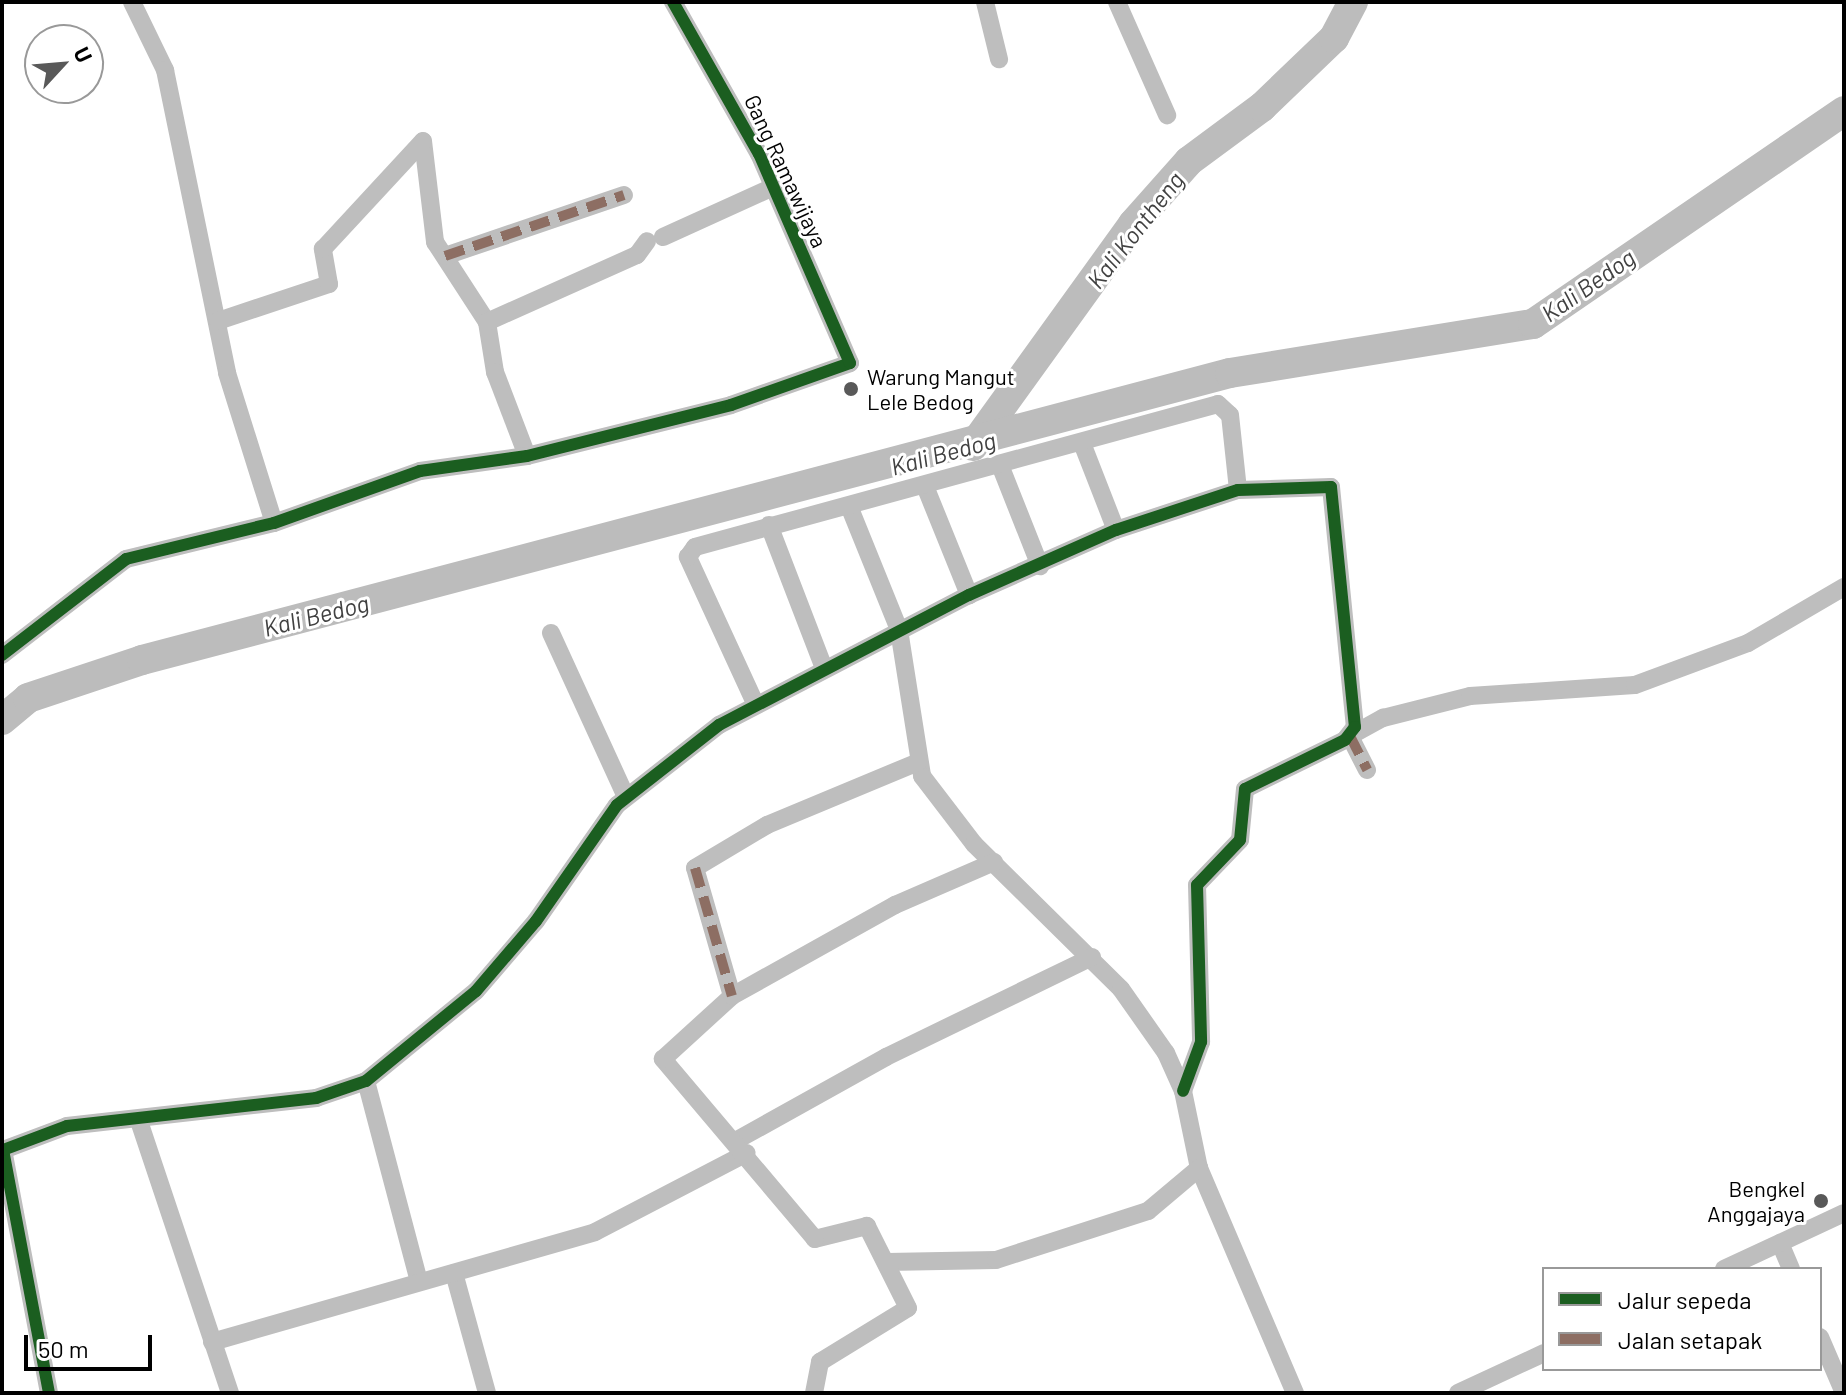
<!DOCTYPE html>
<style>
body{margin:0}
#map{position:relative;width:1846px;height:1395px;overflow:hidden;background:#fff;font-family:Barlow,sans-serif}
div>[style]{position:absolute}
.river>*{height:30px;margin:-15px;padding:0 15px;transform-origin:15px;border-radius:15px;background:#bcbcbc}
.minor>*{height:18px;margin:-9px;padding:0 9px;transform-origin:9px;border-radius:9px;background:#bebebe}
.quiet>*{height:10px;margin-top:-5px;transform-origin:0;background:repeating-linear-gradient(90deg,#8d6e63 0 20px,transparent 0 30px)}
.cycleway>*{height:12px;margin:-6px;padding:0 6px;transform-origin:6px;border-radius:6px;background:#1b5e20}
.dots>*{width:22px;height:22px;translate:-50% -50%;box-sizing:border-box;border:4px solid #fff;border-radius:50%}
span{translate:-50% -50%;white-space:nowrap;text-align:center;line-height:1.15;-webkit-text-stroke:6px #fff;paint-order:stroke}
.street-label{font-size:22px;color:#000}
.poi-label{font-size:22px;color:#000}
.left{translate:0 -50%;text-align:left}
.right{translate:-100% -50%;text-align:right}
.water-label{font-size:24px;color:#414141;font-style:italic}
.frame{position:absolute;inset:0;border:4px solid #000;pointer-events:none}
.legend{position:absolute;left:1542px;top:1267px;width:280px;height:104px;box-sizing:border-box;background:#fff;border:2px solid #999;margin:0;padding:10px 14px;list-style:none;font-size:24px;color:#000}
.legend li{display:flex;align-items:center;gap:16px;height:40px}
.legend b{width:40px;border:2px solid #999}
.north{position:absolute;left:24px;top:24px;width:80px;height:80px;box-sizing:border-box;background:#fff;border:2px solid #999;border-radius:50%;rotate:64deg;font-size:22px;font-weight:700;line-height:32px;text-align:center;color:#000}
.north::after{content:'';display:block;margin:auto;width:28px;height:36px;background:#595959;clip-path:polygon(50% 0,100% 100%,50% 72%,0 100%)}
.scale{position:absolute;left:24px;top:1335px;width:128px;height:36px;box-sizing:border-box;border:4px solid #000;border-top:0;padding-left:10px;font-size:24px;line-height:28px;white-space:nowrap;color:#000;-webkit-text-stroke:6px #fff;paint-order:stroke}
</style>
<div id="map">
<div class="river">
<i style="left:973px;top:446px;width:274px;rotate:-54.2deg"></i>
<i style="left:1133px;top:224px;width:84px;rotate:-48.4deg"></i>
<i style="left:1189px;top:161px;width:91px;rotate:-36.5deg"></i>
<i style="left:1262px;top:107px;width:100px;rotate:-43.8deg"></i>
<i style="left:1334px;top:38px;width:41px;rotate:-62.2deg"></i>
<i style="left:2px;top:720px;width:34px;rotate:-40deg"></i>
<i style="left:28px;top:698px;width:120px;rotate:-18.4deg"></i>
<i style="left:142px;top:660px;width:1125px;rotate:-14.78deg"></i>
<i style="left:1230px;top:373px;width:307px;rotate:-9.2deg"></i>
<i style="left:1533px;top:324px;width:377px;rotate:-34.4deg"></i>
</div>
<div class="minor">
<i style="left:132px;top:2px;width:76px;rotate:64.1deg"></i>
<i style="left:165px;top:70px;width:309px;rotate:78.4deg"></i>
<i style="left:227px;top:373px;width:157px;rotate:72.6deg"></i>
<i style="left:985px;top:2px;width:59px;rotate:76.2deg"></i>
<i style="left:1117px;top:2px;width:124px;rotate:66.1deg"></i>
<i style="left:423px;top:141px;width:102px;rotate:83.2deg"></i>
<i style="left:435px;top:242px;width:95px;rotate:57deg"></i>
<i style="left:487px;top:322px;width:51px;rotate:80.9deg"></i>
<i style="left:495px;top:372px;width:90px;rotate:69.1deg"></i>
<i style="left:663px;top:237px;width:121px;rotate:-24.4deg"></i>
<i style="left:445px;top:256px;width:189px;rotate:-18.8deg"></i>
<i style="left:218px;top:321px;width:117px;rotate:-18.4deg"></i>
<i style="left:329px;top:284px;width:36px;rotate:-100deg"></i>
<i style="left:323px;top:249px;width:147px;rotate:-47.2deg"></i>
<i style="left:487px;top:322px;width:164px;rotate:-24.1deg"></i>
<i style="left:637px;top:255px;width:17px;rotate:-54deg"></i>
<i style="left:1082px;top:443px;width:93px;rotate:68.7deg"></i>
<i style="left:1000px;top:465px;width:109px;rotate:68.4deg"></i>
<i style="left:925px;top:486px;width:118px;rotate:68deg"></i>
<i style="left:849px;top:506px;width:134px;rotate:68deg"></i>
<i style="left:899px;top:630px;width:148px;rotate:81deg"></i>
<i style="left:922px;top:776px;width:86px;rotate:52.6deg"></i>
<i style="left:974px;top:844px;width:206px;rotate:44.6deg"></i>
<i style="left:1121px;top:989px;width:78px;rotate:54.9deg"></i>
<i style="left:1166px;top:1053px;width:42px;rotate:65.9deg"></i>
<i style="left:1183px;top:1091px;width:79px;rotate:78.3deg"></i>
<i style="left:1199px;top:1168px;width:245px;rotate:66.9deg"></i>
<i style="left:769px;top:525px;width:153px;rotate:69deg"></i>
<i style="left:551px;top:633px;width:180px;rotate:65.4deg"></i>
<i style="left:2px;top:655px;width:157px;rotate:-37.7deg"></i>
<i style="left:126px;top:559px;width:152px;rotate:-13.7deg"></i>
<i style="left:274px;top:523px;width:155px;rotate:-19.6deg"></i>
<i style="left:420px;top:471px;width:108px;rotate:-8deg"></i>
<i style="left:527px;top:456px;width:210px;rotate:-14deg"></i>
<i style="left:731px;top:405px;width:126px;rotate:-19.4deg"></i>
<i style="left:850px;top:363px;width:228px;rotate:-113.5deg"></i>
<i style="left:759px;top:154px;width:175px;rotate:-119.5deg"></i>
<i style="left:755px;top:703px;width:161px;rotate:-114.7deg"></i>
<i style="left:688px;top:557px;width:12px;rotate:-55deg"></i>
<i style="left:695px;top:547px;width:542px;rotate:-15.29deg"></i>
<i style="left:1218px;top:404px;width:16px;rotate:43deg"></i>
<i style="left:1230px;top:415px;width:75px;rotate:83.9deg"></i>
<i style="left:1367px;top:770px;width:38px;rotate:-117deg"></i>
<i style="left:1350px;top:736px;width:38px;rotate:-29deg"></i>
<i style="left:1383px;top:718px;width:90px;rotate:-14.2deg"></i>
<i style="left:1470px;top:696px;width:165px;rotate:-3.8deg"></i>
<i style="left:1635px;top:685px;width:121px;rotate:-20.4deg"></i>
<i style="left:1748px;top:643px;width:111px;rotate:-30.3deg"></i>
<i style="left:732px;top:996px;width:133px;rotate:-106.1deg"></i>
<i style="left:695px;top:868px;width:84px;rotate:-30.8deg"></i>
<i style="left:767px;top:825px;width:164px;rotate:-22.6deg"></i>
<i style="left:366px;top:1081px;width:207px;rotate:75.2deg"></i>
<i style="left:139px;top:1121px;width:287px;rotate:71.5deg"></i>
<i style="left:737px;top:1140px;width:171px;rotate:-29.1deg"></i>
<i style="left:886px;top:1057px;width:229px;rotate:-25.9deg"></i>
<i style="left:1780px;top:1243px;width:28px;rotate:67deg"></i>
<i style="left:887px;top:1262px;width:109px;rotate:-1.1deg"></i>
<i style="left:996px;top:1260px;width:160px;rotate:-17.9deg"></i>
<i style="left:1148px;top:1211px;width:67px;rotate:-40.1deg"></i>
<i style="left:1724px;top:1269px;width:132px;rotate:-25deg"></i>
<i style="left:454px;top:1273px;width:124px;rotate:74.6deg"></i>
<i style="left:1820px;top:1337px;width:61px;rotate:66.8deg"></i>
<i style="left:212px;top:1342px;width:398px;rotate:-16deg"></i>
<i style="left:595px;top:1232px;width:171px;rotate:-27.5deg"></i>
<i style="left:49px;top:1393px;width:247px;rotate:-100.7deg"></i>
<i style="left:3px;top:1150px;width:68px;rotate:-20.6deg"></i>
<i style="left:67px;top:1126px;width:251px;rotate:-6.4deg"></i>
<i style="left:316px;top:1098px;width:53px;rotate:-18.8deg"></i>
<i style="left:366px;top:1081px;width:142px;rotate:-39.3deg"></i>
<i style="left:476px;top:991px;width:92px;rotate:-49.4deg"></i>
<i style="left:536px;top:921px;width:141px;rotate:-55.1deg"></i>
<i style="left:617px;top:805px;width:130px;rotate:-38.1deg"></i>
<i style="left:719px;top:725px;width:282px;rotate:-27.5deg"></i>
<i style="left:969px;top:595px;width:161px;rotate:-23.9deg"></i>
<i style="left:1116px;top:530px;width:128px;rotate:-18.2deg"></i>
<i style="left:1238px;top:490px;width:93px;rotate:-1.8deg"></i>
<i style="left:1331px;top:487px;width:241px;rotate:84.3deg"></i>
<i style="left:1355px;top:727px;width:16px;rotate:128deg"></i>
<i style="left:1345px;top:740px;width:111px;rotate:153.9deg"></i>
<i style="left:1245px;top:789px;width:51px;rotate:95.6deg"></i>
<i style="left:1240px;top:840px;width:62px;rotate:133.7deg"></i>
<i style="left:1197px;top:885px;width:157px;rotate:88.5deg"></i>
<i style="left:1201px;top:1042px;width:52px;rotate:110.2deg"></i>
<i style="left:814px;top:1393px;width:32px;rotate:-79deg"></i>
<i style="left:820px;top:1362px;width:103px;rotate:-31.5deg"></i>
<i style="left:908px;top:1308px;width:92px;rotate:-116.6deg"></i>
<i style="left:867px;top:1226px;width:54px;rotate:166deg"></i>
<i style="left:815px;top:1239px;width:236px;rotate:-130.2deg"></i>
<i style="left:663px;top:1059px;width:93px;rotate:-42.4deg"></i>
<i style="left:732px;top:996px;width:187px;rotate:-29.2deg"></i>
<i style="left:895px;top:905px;width:108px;rotate:-23.5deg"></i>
<i style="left:1458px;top:1393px;width:95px;rotate:-24.9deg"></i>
</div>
<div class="quiet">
<i style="left:445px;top:256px;width:189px;rotate:-18.8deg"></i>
<i style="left:1350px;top:736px;width:38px;rotate:63deg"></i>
<i style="left:695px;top:868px;width:133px;rotate:73.9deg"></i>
</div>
<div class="cycleway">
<i style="left:2px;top:655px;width:157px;rotate:-37.7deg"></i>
<i style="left:126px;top:559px;width:152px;rotate:-13.7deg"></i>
<i style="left:274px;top:523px;width:155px;rotate:-19.6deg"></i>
<i style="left:420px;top:471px;width:108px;rotate:-8deg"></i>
<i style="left:527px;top:456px;width:210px;rotate:-14deg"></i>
<i style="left:731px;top:405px;width:126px;rotate:-19.4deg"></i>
<i style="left:850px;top:363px;width:228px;rotate:-113.5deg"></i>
<i style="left:759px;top:154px;width:175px;rotate:-119.5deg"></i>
<i style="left:49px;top:1393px;width:247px;rotate:-100.7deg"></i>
<i style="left:3px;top:1150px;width:68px;rotate:-20.6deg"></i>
<i style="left:67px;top:1126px;width:251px;rotate:-6.4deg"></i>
<i style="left:316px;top:1098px;width:53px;rotate:-18.8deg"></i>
<i style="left:366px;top:1081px;width:142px;rotate:-39.3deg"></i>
<i style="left:476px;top:991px;width:92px;rotate:-49.4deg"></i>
<i style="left:536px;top:921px;width:141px;rotate:-55.1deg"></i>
<i style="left:617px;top:805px;width:130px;rotate:-38.1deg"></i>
<i style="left:719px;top:725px;width:282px;rotate:-27.5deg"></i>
<i style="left:969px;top:595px;width:161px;rotate:-23.9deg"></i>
<i style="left:1116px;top:530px;width:128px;rotate:-18.2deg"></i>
<i style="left:1238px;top:490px;width:93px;rotate:-1.8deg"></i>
<i style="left:1331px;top:487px;width:241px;rotate:84.3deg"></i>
<i style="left:1355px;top:727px;width:16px;rotate:128deg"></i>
<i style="left:1345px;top:740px;width:111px;rotate:153.9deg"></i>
<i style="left:1245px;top:789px;width:51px;rotate:95.6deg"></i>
<i style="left:1240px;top:840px;width:62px;rotate:133.7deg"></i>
<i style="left:1197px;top:885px;width:157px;rotate:88.5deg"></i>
<i style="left:1201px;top:1042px;width:52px;rotate:110.2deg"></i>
</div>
<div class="dots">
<i style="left:851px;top:389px;background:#595959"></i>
<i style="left:1821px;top:1201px;background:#595959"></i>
</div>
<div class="street-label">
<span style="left:786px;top:171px;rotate:65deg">Gang Ramawijaya</span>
</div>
<div class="poi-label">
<span class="left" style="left:867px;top:389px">Warung Mangut<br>Lele Bedog</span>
<span class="right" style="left:1805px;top:1201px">Bengkel<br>Anggajaya</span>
</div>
<div class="water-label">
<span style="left:1135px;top:230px;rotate:-52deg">Kali Kontheng</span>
<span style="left:1588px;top:285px;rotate:-35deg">Kali Bedog</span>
<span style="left:943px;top:453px;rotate:-15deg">Kali Bedog</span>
<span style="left:316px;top:615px;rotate:-14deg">Kali Bedog</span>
</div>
<div class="frame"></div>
<ul class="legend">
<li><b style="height:10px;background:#1b5e20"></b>Jalur sepeda</li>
<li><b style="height:10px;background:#8d6e63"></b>Jalan setapak</li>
</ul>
<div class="north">U</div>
<div class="scale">50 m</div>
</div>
